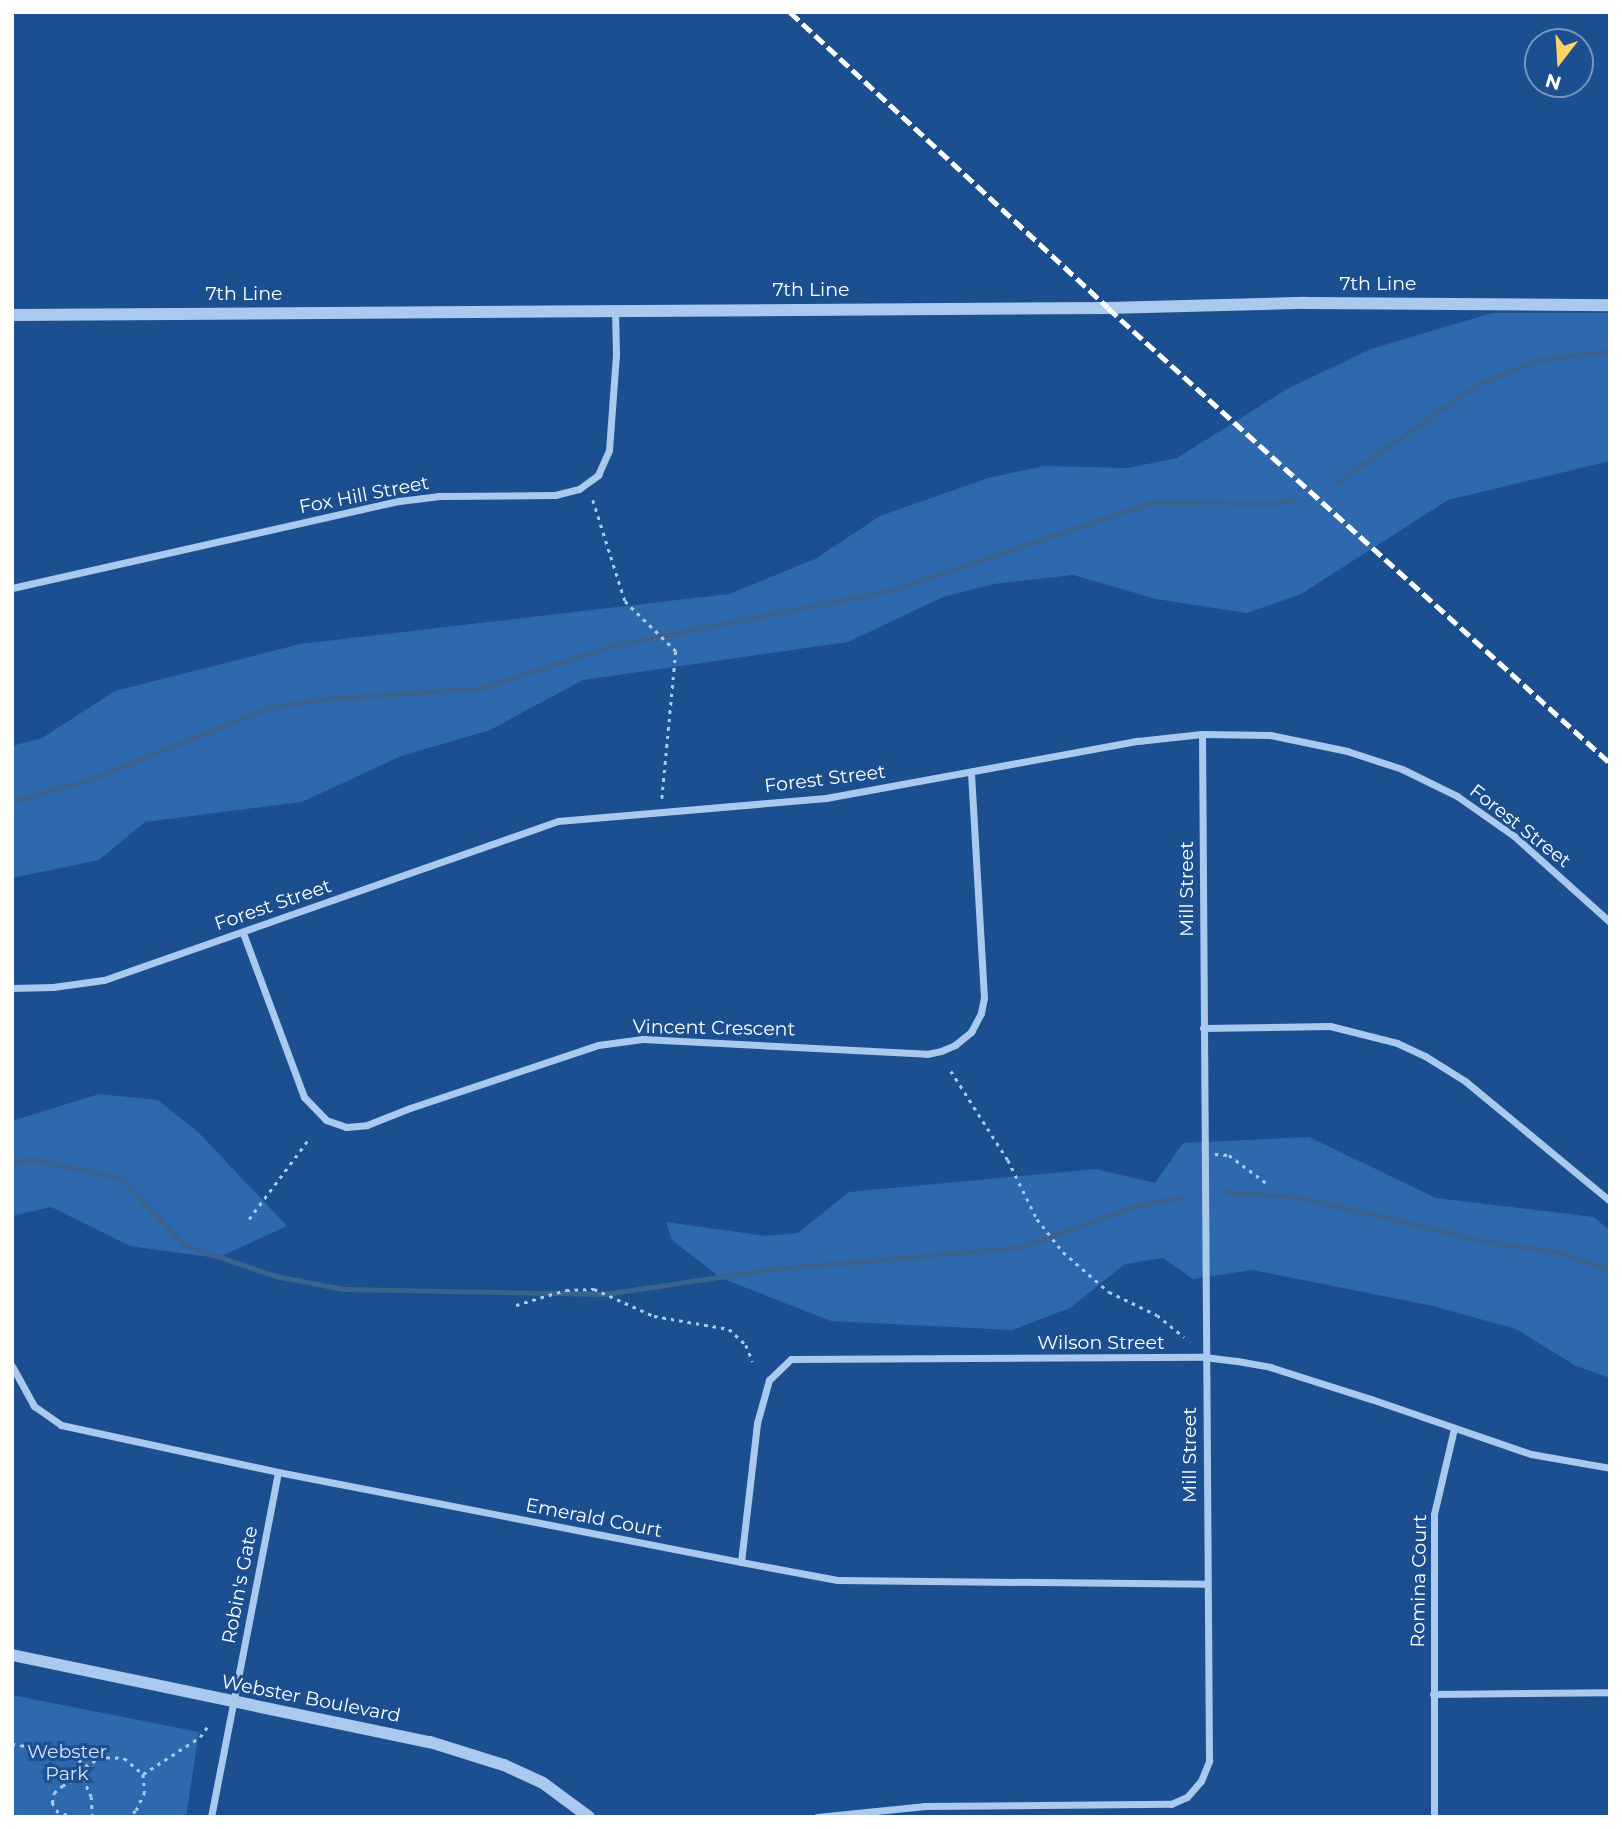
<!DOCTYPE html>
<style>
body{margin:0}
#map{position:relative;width:1622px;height:1829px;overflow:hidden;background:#1b4f8f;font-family:Montserrat,sans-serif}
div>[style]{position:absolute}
.green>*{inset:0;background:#2e69ad}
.stream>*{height:5px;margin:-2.5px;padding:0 2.5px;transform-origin:2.5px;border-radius:2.5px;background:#3c6290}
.path>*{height:2.5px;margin-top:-1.25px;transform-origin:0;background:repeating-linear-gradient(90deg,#a9c9ee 0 3.5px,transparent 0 8.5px)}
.minor>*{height:7px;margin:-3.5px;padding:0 3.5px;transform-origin:3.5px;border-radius:3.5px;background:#a9c9ee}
.tertiary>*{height:12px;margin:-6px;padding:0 6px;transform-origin:6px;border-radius:6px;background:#a9c9ee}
.rail>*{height:5px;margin-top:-2.5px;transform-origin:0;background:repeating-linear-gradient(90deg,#fff 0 12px,transparent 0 17px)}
span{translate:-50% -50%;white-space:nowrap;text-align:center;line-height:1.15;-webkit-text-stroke:6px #1b4f8f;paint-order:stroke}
.street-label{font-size:19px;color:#fff}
.park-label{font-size:19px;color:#cfe3fa}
.frame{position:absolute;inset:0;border:14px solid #fff;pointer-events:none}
.north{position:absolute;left:1524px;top:28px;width:70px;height:70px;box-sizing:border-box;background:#1b4f8f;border:2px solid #7695bc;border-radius:50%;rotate:197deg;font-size:19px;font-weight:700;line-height:28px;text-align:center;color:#fff}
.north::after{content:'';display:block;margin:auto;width:24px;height:32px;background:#ffd166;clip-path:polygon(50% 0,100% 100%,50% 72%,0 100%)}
</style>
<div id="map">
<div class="green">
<i style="clip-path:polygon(1492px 313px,1610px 313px,1610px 461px,1448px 500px,1301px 594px,1247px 613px,1156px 599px,1073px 575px,994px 584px,943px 597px,848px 642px,583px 680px,490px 730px,401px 756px,302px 802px,145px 822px,99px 860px,12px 878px,12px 746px,42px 738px,115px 691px,300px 644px,729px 594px,815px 559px,880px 516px,988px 478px,1044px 466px,1128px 468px,1177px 458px,1287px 389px,1371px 349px)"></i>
<i style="clip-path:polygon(99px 1094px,158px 1100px,200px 1134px,287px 1226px,217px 1258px,130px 1246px,51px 1207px,12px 1216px,12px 1121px)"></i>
<i style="clip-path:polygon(1309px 1137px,1436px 1198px,1594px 1217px,1610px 1231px,1610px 1378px,1576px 1366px,1516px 1329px,1433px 1306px,1252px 1270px,1193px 1279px,1163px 1258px,1125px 1264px,1070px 1308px,1012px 1330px,831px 1321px,721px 1278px,672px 1240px,666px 1222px,765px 1236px,798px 1233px,849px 1192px,1096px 1169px,1155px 1183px,1183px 1143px)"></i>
<i style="clip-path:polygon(12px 1695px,199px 1732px,186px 1817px,12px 1817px)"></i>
</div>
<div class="stream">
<i style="left:1337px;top:482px;width:172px;rotate:-34.8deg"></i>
<i style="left:1478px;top:384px;width:64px;rotate:-22.1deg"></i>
<i style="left:1537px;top:360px;width:74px;rotate:-7deg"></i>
<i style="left:12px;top:801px;width:73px;rotate:-15deg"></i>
<i style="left:83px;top:782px;width:198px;rotate:-21.9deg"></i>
<i style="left:267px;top:708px;width:58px;rotate:-9deg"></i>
<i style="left:324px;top:699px;width:157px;rotate:-4deg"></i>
<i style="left:481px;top:688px;width:141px;rotate:-17.8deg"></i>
<i style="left:615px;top:645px;width:283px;rotate:-11.2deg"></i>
<i style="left:893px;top:590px;width:273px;rotate:-18.8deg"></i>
<i style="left:1151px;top:502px;width:125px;rotate:0.5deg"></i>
<i style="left:1276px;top:503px;width:20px;rotate:-11deg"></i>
<i style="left:12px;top:1163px;width:20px;rotate:-11deg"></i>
<i style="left:32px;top:1159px;width:90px;rotate:12.2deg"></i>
<i style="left:120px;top:1178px;width:93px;rotate:45.9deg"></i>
<i style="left:185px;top:1245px;width:95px;rotate:19deg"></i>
<i style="left:275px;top:1276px;width:70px;rotate:10.7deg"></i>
<i style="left:344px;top:1289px;width:261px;rotate:1.1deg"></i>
<i style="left:605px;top:1294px;width:169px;rotate:-8.5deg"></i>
<i style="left:772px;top:1269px;width:250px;rotate:-5deg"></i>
<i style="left:1021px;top:1247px;width:120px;rotate:-19.9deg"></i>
<i style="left:1134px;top:1206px;width:47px;rotate:-11.1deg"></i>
<i style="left:1225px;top:1192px;width:74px;rotate:3.9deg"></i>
<i style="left:1299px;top:1197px;width:189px;rotate:13.4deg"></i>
<i style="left:1483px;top:1241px;width:75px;rotate:8.5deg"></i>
<i style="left:1557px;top:1252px;width:56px;rotate:18.8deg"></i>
</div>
<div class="path">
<i style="left:593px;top:500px;width:106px;rotate:72.4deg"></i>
<i style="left:625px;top:601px;width:71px;rotate:44.4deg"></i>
<i style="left:676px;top:651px;width:149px;rotate:95.4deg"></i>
<i style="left:951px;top:1071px;width:106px;rotate:57.4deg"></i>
<i style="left:1008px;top:1160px;width:66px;rotate:63.8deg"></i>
<i style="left:1037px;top:1219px;width:42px;rotate:51.8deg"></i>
<i style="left:1063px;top:1252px;width:61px;rotate:41deg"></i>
<i style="left:1109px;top:1292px;width:53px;rotate:25.6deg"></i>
<i style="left:1157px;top:1315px;width:35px;rotate:39deg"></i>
<i style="left:1215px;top:1154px;width:14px;rotate:4deg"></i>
<i style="left:1229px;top:1155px;width:50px;rotate:36.9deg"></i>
<i style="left:249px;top:1219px;width:99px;rotate:-53.2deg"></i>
<i style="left:516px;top:1305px;width:52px;rotate:-16.7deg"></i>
<i style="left:566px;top:1290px;width:28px;rotate:-2deg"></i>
<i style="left:594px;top:1289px;width:66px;rotate:24.2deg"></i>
<i style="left:654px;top:1316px;width:76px;rotate:9.8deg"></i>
<i style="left:729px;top:1329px;width:23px;rotate:43deg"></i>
<i style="left:746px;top:1345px;width:18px;rotate:68deg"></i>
<i style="left:12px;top:1744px;width:52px;rotate:7.7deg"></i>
<i style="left:64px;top:1751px;width:28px;rotate:32deg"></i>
<i style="left:143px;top:1774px;width:68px;rotate:-33deg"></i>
<i style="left:200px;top:1737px;width:14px;rotate:-54deg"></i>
<i style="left:75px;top:1817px;width:17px;rotate:-167deg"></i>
<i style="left:58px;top:1813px;width:12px;rotate:-121deg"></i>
<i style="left:52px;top:1803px;width:10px;rotate:-79deg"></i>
<i style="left:54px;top:1793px;width:11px;rotate:-41deg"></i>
<i style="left:62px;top:1786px;width:21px;rotate:-29deg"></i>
<i style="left:92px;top:1817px;width:20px;rotate:-93deg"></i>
<i style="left:91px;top:1797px;width:24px;rotate:-114deg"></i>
<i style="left:81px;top:1775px;width:25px;rotate:-47deg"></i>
<i style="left:98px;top:1757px;width:26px;rotate:2deg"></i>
<i style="left:124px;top:1758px;width:25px;rotate:40deg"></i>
<i style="left:143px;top:1774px;width:18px;rotate:84deg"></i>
<i style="left:145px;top:1792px;width:21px;rotate:115deg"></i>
<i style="left:136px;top:1811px;width:10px;rotate:143deg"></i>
</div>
<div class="minor">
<i style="left:12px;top:588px;width:397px;rotate:-12.7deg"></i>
<i style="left:399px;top:501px;width:39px;rotate:-7deg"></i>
<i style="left:438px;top:496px;width:117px;rotate:-0.5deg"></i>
<i style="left:555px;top:495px;width:25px;rotate:-14deg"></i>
<i style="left:579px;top:489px;width:24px;rotate:-36deg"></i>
<i style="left:598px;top:475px;width:27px;rotate:-66deg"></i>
<i style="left:609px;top:450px;width:96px;rotate:-85.8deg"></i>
<i style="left:616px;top:354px;width:43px;rotate:-91.3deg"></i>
<i style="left:243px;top:933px;width:175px;rotate:69.6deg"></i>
<i style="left:304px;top:1097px;width:32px;rotate:46deg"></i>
<i style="left:326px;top:1120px;width:21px;rotate:19deg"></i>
<i style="left:346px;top:1127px;width:21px;rotate:-5deg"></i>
<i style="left:367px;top:1125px;width:46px;rotate:-21.6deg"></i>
<i style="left:410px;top:1108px;width:198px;rotate:-18.5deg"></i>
<i style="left:598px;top:1045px;width:45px;rotate:-7.6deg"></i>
<i style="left:643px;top:1039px;width:284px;rotate:3deg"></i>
<i style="left:927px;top:1054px;width:14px;rotate:-12deg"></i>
<i style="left:941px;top:1051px;width:15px;rotate:-23deg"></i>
<i style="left:955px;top:1045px;width:21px;rotate:-39deg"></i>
<i style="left:971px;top:1032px;width:21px;rotate:-62deg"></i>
<i style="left:981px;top:1013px;width:15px;rotate:-79deg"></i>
<i style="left:984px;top:998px;width:225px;rotate:-93.3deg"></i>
<i style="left:12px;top:988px;width:41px;rotate:-1.4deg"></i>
<i style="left:53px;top:987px;width:51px;rotate:-7.8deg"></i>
<i style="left:104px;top:980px;width:481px;rotate:-19.3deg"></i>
<i style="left:558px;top:821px;width:269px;rotate:-4.9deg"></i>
<i style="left:826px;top:798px;width:317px;rotate:-10.4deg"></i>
<i style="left:1138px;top:741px;width:64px;rotate:-6.2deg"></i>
<i style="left:1202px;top:734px;width:68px;rotate:0.8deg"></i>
<i style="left:1270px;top:735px;width:79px;rotate:11.7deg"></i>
<i style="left:1347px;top:751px;width:58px;rotate:18.1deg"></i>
<i style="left:1402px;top:769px;width:61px;rotate:26.1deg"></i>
<i style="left:1457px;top:796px;width:70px;rotate:35.1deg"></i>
<i style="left:1514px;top:836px;width:129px;rotate:41.9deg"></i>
<i style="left:1203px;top:1028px;width:127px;rotate:-0.9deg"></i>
<i style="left:1330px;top:1026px;width:69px;rotate:14.2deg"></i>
<i style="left:1397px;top:1043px;width:31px;rotate:25deg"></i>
<i style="left:1425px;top:1056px;width:47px;rotate:32deg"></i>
<i style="left:1465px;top:1081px;width:188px;rotate:39.6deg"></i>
<i style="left:12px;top:1366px;width:46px;rotate:61.2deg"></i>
<i style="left:34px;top:1406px;width:33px;rotate:35deg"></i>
<i style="left:61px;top:1425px;width:222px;rotate:12.2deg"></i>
<i style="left:278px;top:1472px;width:472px;rotate:11deg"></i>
<i style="left:741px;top:1562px;width:98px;rotate:10.6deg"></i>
<i style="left:837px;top:1580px;width:369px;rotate:0.6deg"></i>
<i style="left:741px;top:1562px;width:140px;rotate:-83.4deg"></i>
<i style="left:757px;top:1423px;width:45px;rotate:-74.4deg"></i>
<i style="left:769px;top:1380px;width:30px;rotate:-44deg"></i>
<i style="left:791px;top:1359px;width:413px;rotate:-0.3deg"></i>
<i style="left:1204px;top:1357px;width:33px;rotate:7deg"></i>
<i style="left:1237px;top:1361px;width:34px;rotate:10deg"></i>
<i style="left:1270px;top:1367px;width:106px;rotate:17.6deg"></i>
<i style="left:1371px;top:1399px;width:169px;rotate:19deg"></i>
<i style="left:1531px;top:1454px;width:80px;rotate:10deg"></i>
<i style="left:1433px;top:1694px;width:177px;rotate:-0.6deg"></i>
<i style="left:211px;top:1817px;width:351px;rotate:-79deg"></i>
<i style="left:817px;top:1817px;width:109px;rotate:-5.8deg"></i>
<i style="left:925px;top:1806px;width:246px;rotate:-0.5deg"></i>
<i style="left:1171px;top:1804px;width:17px;rotate:-24deg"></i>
<i style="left:1187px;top:1797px;width:21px;rotate:-49deg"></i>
<i style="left:1201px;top:1781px;width:22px;rotate:-68deg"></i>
<i style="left:1209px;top:1761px;width:1027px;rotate:-90.39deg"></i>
<i style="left:1434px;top:1817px;width:303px;rotate:-90deg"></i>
<i style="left:1434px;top:1514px;width:87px;rotate:-76.8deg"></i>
</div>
<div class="tertiary">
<i style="left:12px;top:315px;width:1096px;rotate:-0.37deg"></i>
<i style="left:1108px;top:308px;width:197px;rotate:-1.5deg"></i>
<i style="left:1305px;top:303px;width:305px;rotate:0.4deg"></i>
<i style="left:12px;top:1655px;width:427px;rotate:11.8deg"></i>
<i style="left:430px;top:1742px;width:77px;rotate:17.3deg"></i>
<i style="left:504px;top:1765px;width:43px;rotate:24.8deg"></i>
<i style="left:543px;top:1783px;width:57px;rotate:36.5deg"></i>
</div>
<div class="rail">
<i style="left:790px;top:12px;width:434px;rotate:42.9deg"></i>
<i style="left:1108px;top:308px;width:678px;rotate:42.19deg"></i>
</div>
<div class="street-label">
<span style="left:1378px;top:284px">7th Line</span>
<span style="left:811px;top:290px">7th Line</span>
<span style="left:244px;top:294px">7th Line</span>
<span style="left:364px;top:495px;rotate:-11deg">Fox Hill Street</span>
<span style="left:825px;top:779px;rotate:-7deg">Forest Street</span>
<span style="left:1520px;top:826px;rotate:38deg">Forest Street</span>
<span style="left:1187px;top:889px;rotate:-90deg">Mill Street</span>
<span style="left:273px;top:905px;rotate:-19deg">Forest Street</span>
<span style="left:714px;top:1028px;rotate:1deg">Vincent Crescent</span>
<span style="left:1101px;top:1343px">Wilson Street</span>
<span style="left:1190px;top:1455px;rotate:-90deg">Mill Street</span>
<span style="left:594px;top:1518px;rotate:11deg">Emerald Court</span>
<span style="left:1419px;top:1581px;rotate:-89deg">Romina Court</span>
<span style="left:240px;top:1585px;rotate:-79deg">Robin's Gate</span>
<span style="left:311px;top:1699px;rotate:11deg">Webster Boulevard</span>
</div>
<div class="park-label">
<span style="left:67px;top:1763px">Webster<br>Park</span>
</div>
<div class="frame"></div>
<div class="north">N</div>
</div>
